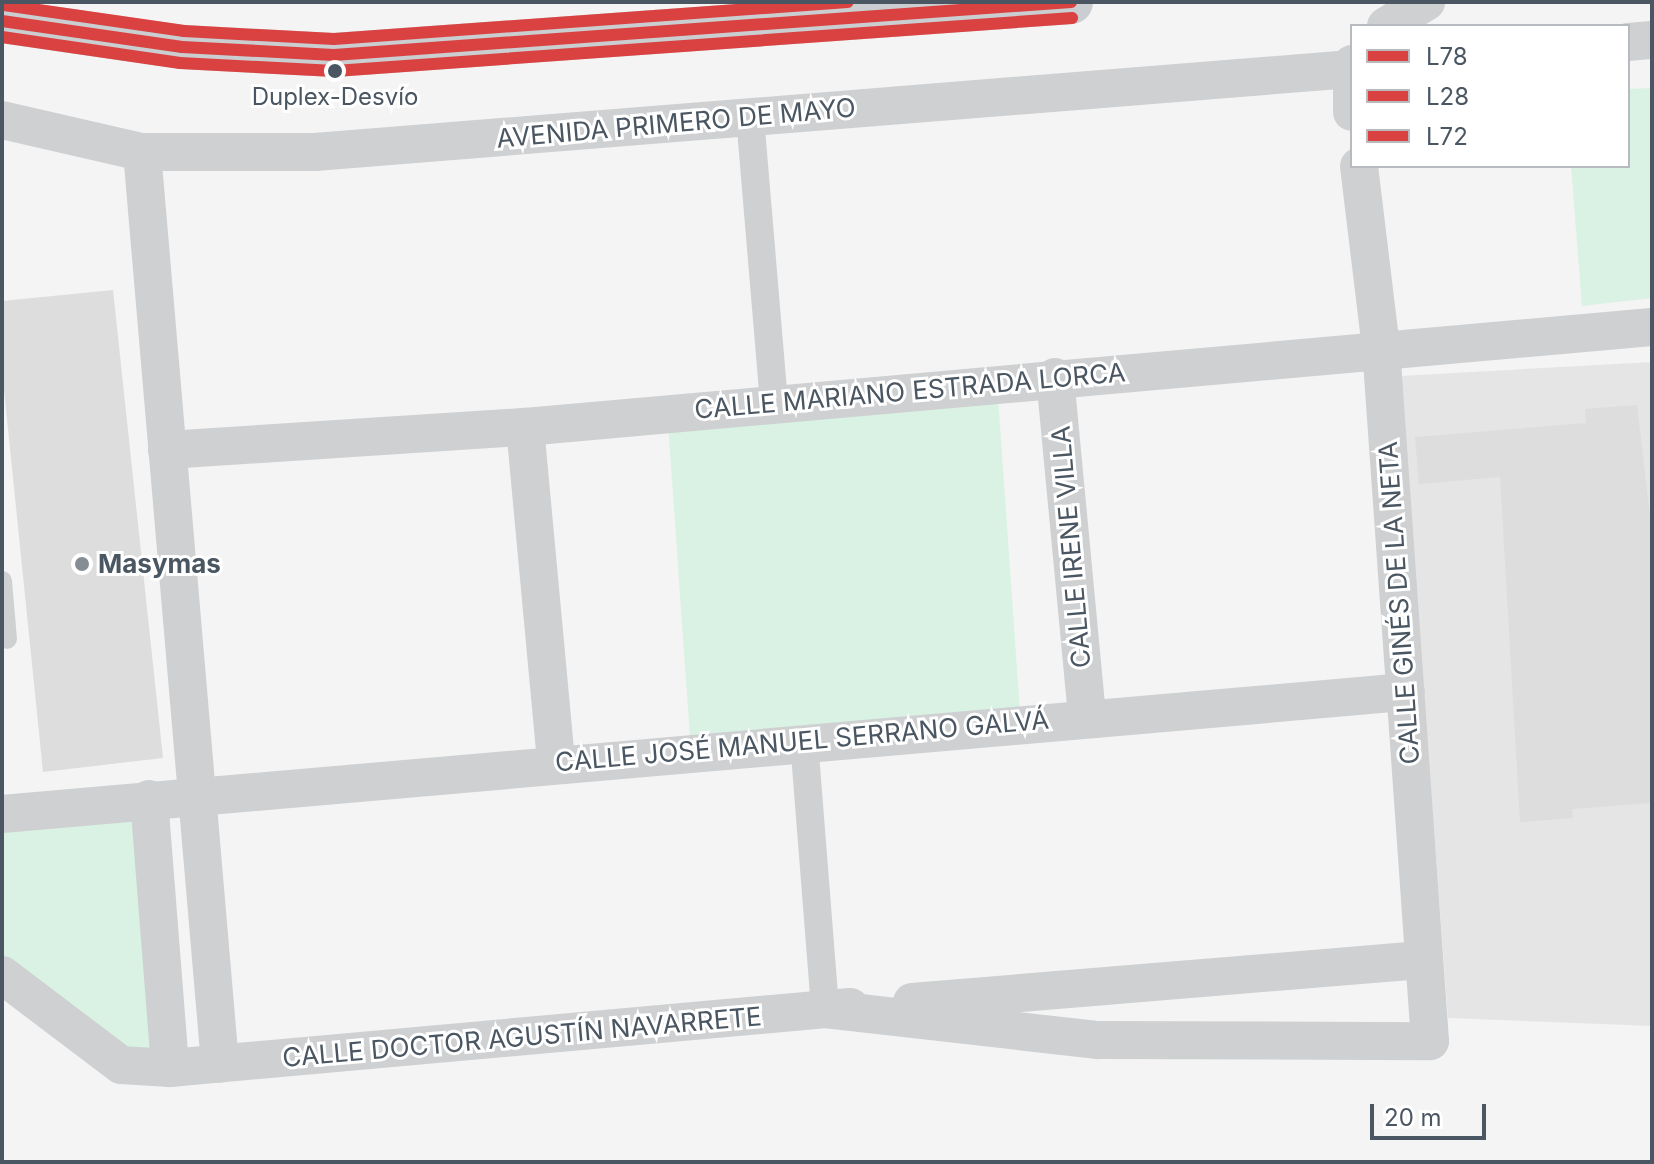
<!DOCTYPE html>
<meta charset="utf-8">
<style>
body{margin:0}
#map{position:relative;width:1654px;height:1164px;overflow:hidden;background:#f4f4f4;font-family:Inter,sans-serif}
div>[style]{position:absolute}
.education>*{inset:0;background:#e6e5e6}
.green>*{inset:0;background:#d9f2e3;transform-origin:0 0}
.building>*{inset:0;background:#ddddde}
.service>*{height:20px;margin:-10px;padding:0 10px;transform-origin:10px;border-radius:10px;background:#ced0d2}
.pedestrian>*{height:28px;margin:-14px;padding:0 14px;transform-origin:14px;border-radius:14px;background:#ced0d2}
.minor>*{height:38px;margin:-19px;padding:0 19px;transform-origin:19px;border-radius:19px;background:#ced0d2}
.primary>*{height:44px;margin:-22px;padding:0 22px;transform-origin:22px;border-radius:22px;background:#caced1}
.bus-1>*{height:12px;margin:-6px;padding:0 6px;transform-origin:6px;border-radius:6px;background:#da4241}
.bus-2>*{height:12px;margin:-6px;padding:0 6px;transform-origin:6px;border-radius:6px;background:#da4241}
.bus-3>*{height:12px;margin:-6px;padding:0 6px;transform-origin:6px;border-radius:6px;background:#da4241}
.dots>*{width:22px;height:22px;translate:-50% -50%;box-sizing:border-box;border:4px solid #fff;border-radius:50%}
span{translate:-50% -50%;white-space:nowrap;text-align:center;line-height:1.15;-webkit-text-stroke:6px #fff;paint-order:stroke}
.bus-label{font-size:24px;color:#4a5661}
.street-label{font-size:26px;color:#4a5661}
.poi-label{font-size:26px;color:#4a5661;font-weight:700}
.left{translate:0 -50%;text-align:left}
.frame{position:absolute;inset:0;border:4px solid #4a5661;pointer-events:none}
.legend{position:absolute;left:1350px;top:24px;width:280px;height:144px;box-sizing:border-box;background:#fff;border:2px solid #b7bbc0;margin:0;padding:10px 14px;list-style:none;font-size:24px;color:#4a5661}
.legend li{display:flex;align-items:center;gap:16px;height:40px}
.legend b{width:40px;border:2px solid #b7bbc0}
.scale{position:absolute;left:1370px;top:1104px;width:116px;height:36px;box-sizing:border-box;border:4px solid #4a5661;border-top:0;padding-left:10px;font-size:24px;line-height:28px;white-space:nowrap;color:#4a5661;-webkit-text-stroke:6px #fff;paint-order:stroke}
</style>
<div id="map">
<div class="education">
<i style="clip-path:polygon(1652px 362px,1652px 1026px,1448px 1018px,1400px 376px)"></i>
</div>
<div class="green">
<i style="clip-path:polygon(1652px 88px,1652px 298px,1582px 306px,1571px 166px,1628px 166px,1628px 89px)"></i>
<i style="left:997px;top:383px;width:340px;height:331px;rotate:86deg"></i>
<i style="clip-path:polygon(149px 799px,170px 1068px,121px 1065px,2px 975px,2px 814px)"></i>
</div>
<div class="building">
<i style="clip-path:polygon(113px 290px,163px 758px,43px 772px,2px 370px,2px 301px)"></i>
<i style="clip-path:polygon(1637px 405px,1652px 532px,1652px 803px,1572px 809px,1573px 818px,1520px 822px,1500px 477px,1419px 484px,1415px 437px,1586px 423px,1585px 409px)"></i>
</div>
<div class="service">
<i style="left:2px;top:581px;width:58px;rotate:85.1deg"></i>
</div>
<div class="pedestrian">
<i style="left:750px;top:117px;width:288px;rotate:85.2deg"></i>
<i style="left:804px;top:741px;width:269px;rotate:85.5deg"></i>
</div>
<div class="minor">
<i style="left:1386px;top:26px;width:47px;rotate:-31deg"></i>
<i style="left:1628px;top:42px;width:24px;rotate:-5deg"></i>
<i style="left:1352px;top:64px;width:48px;rotate:90deg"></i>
<i style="left:2px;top:120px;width:144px;rotate:12.9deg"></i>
<i style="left:142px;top:152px;width:173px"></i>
<i style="left:315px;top:152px;width:1040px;rotate:-4.58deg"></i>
<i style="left:142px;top:152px;width:915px;rotate:85.11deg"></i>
<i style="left:1055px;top:377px;width:342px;rotate:84.6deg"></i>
<i style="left:525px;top:427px;width:337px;rotate:84.7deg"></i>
<i style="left:167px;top:450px;width:359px;rotate:-3.7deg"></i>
<i style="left:525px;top:427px;width:1131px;rotate:-5.07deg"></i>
<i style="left:149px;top:799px;width:270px;rotate:85.5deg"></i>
<i style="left:2px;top:814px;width:1409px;rotate:-4.97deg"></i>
<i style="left:2px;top:975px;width:149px;rotate:37.1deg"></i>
<i style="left:121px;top:1065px;width:49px;rotate:3.5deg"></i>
<i style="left:170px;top:1068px;width:683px;rotate:-5.13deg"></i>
<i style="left:912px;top:1002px;width:511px;rotate:-4.72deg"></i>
<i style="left:825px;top:1009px;width:275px;rotate:6.5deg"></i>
<i style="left:1098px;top:1040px;width:332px;rotate:0.2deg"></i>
<i style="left:1430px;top:1041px;width:695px;rotate:-94.04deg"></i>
<i style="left:1381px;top:348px;width:183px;rotate:-96.9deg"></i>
</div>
<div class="primary">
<i style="left:2px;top:21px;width:182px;rotate:8.2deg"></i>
<i style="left:182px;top:47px;width:152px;rotate:3deg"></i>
<i style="left:334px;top:55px;width:739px;rotate:-4.11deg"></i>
</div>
<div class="bus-1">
<i style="left:2px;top:21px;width:182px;rotate:8.2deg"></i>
<i style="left:182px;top:47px;width:152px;rotate:3deg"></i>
<i style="left:334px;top:55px;width:739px;rotate:-4.11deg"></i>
</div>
<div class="bus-2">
<i style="left:2px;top:37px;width:180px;rotate:8.3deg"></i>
<i style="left:180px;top:63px;width:155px;rotate:3deg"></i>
<i style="left:335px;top:71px;width:739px;rotate:-4.11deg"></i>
</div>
<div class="bus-3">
<i style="left:4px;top:5px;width:182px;rotate:8.2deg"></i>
<i style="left:184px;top:31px;width:150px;rotate:3.1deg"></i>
<i style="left:334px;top:39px;width:515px;rotate:-4.12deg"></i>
</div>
<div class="dots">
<i style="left:335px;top:71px;background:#4a5661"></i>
<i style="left:82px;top:564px;background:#868d94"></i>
</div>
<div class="bus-label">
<span style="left:335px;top:97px">Duplex-Desvío</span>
</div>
<div class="street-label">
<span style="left:676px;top:123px;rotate:-5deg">AVENIDA PRIMERO DE MAYO</span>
<span style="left:910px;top:391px;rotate:-5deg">CALLE MARIANO ESTRADA LORCA</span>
<span style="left:1071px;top:547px;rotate:-95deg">CALLE IRENE VILLA</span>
<span style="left:1399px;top:603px;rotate:-94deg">CALLE GINÉS DE LA NETA</span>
<span style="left:802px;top:741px;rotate:-5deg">CALLE JOSÉ MANUEL SERRANO GALVÁ</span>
<span style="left:522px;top:1037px;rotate:-5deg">CALLE DOCTOR AGUSTÍN NAVARRETE</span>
</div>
<div class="poi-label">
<span class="left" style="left:98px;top:564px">Masymas</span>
</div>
<div class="frame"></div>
<ul class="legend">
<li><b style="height:10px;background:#da4241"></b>L78</li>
<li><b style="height:10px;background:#da4241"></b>L28</li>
<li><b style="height:10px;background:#da4241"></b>L72</li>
</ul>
<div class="scale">20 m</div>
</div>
